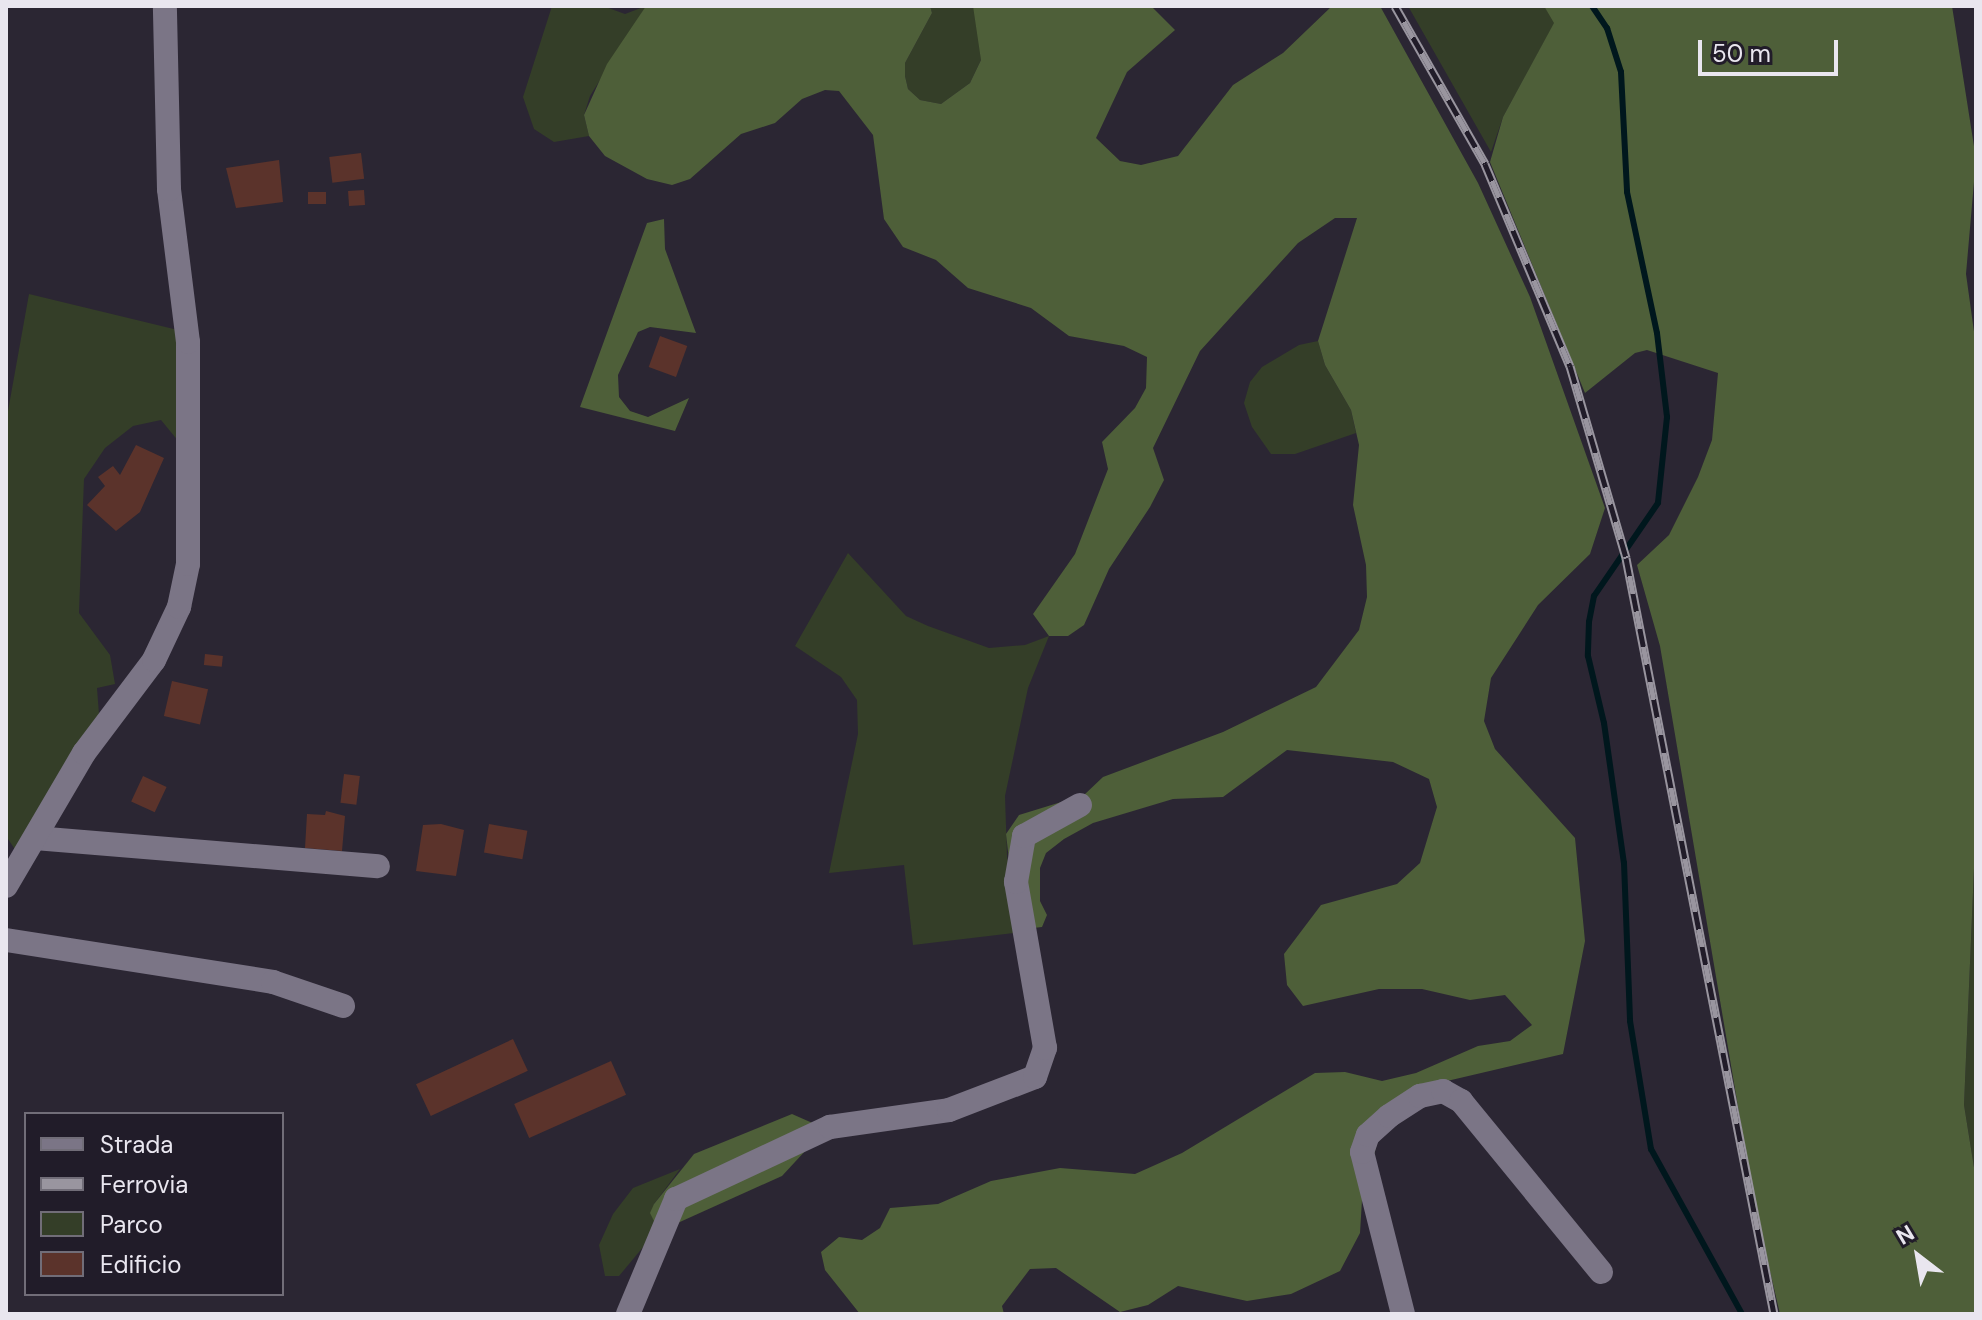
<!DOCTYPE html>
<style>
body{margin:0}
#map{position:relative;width:1982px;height:1320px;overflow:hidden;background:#2b2633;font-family:"DM Sans",sans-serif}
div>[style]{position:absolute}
.green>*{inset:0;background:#343e28}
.forest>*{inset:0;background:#4e5f39}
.stream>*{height:6px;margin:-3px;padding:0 3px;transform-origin:3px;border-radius:3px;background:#00171d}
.building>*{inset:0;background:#5b332b;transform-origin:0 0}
.minor>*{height:24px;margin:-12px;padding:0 12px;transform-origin:12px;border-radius:12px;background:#7b7586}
.rail>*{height:9px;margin-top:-4.5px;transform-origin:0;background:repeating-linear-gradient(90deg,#211c29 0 18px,#99959f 0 36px);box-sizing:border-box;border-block:2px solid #99959f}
span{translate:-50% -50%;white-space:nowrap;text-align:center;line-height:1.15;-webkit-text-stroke:8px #211c29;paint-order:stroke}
.frame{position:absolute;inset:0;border:8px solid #e9e6ef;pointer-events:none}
.legend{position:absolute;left:24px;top:1112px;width:260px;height:184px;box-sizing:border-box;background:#211c29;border:2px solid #716d78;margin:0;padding:10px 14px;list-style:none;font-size:24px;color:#e9e6ef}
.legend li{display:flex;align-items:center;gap:16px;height:40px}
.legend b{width:40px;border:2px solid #716d78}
.north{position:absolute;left:1878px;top:1216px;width:80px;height:80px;-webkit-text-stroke:6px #211c29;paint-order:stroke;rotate:329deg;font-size:22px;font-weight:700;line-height:32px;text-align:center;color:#e9e6ef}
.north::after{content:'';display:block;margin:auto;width:28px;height:36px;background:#e9e6ef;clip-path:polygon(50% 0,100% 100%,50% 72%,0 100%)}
.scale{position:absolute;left:1698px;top:40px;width:140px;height:36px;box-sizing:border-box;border:4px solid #e9e6ef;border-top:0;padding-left:10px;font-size:24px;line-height:28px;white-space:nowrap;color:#e9e6ef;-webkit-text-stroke:6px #211c29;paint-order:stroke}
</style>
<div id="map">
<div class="green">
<i style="clip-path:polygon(552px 6px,603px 6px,625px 14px,646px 6px,590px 96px,584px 115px,589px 136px,554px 142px,534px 129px,523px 97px)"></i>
<i style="clip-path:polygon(930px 6px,973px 6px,980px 28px,981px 60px,970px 83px,941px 104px,920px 100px,908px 89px,905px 76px,905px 63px,932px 13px)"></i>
<i style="clip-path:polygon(1408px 6px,1544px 6px,1555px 22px,1503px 117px,1491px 152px)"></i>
<i style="clip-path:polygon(29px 294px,182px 331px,184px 448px,161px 420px,133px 426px,105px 448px,84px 479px,79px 613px,110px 655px,115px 684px,97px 688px,99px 714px,16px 851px,6px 836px,6px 422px)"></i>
<i style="clip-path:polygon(1318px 341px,1325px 365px,1351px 410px,1356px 433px,1295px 454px,1271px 454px,1252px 427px,1244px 403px,1250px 382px,1262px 367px,1299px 345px)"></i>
<i style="clip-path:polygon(848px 553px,906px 616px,928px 626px,989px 648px,1025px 645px,1049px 636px,1028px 688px,1005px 796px,1007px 856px,1022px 932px,913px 945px,904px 865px,829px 873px,858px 734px,857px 700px,841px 677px,795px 646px)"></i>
<i style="clip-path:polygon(1976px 821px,1976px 1180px,1964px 1105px)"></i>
<i style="clip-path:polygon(680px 1169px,654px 1204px,656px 1225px,644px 1246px,619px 1276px,605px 1276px,599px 1245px,613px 1214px,633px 1188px)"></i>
</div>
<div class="forest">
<i style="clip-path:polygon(646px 6px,930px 6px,932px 13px,905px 63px,905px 76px,908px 89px,920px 100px,941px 104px,970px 83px,981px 60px,973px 6px,1151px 6px,1175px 30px,1127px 72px,1096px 138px,1120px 161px,1141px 165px,1178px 156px,1233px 85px,1283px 53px,1332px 6px,1380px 6px,1478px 183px,1530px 297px,1605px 508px,1590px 554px,1538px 605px,1491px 678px,1484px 721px,1495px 749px,1575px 838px,1585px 941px,1563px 1054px,1447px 1081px,1386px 1110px,1362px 1200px,1360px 1233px,1340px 1271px,1291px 1294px,1247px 1301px,1178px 1286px,1148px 1305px,1120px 1312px,1056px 1268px,1030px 1269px,1002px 1306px,1004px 1314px,860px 1314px,825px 1270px,821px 1252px,839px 1237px,862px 1240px,880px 1228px,890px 1208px,938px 1204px,991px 1181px,1060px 1168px,1135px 1174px,1182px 1153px,1315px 1073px,1345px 1072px,1382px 1081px,1416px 1073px,1478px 1046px,1510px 1041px,1532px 1025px,1505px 995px,1470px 1000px,1422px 989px,1379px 989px,1303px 1006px,1287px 985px,1284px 954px,1321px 905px,1397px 884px,1420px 863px,1437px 807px,1429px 779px,1393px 762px,1287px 750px,1223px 797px,1173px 799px,1093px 823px,1064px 839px,1046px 853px,1040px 868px,1040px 901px,1047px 915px,1042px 927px,1033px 928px,1014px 904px,1006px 834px,1019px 815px,1084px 795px,1103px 777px,1223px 732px,1316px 687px,1359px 630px,1367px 597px,1366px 565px,1353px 505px,1359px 445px,1351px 410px,1325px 365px,1318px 341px,1357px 218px,1335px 218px,1298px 243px,1200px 351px,1153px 448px,1164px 480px,1150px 507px,1109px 569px,1084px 625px,1068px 636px,1049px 636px,1033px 614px,1075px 554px,1108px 469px,1102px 442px,1135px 408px,1146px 388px,1147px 357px,1124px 346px,1069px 336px,1031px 308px,968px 288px,936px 260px,903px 247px,884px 219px,873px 135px,839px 91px,825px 90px,802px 99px,775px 123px,741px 134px,690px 179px,672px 185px,647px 179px,605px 156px,589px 136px,584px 115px,607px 64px)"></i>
<i style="clip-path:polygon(1544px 6px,1952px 6px,1976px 159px,1966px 274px,1976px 346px,1976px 821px,1964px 1105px,1976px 1180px,1976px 1314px,1780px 1314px,1755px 1207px,1660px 646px,1637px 565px,1669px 535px,1698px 477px,1712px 440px,1718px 373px,1647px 350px,1635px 353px,1585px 393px,1490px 162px,1503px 117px,1554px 23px)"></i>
<i style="clip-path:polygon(664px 219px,665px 249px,696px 333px,650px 327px,638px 332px,618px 375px,619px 397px,630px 411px,648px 417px,689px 398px,675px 431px,580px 407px,647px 223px)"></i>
<i style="clip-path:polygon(792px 1114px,817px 1125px,807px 1149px,782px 1176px,671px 1226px,656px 1225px,650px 1213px,654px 1204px,694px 1154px)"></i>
</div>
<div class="stream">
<i style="left:1592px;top:6px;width:27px;rotate:56deg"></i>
<i style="left:1607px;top:28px;width:46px;rotate:72.3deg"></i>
<i style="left:1621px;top:72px;width:120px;rotate:87.1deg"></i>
<i style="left:1627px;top:192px;width:144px;rotate:78deg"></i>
<i style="left:1657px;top:333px;width:85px;rotate:83.2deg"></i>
<i style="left:1667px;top:417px;width:86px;rotate:96deg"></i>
<i style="left:1658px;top:503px;width:113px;rotate:124.5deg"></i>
<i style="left:1594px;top:596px;width:26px;rotate:101deg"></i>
<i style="left:1589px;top:622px;width:34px;rotate:92deg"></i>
<i style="left:1588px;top:656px;width:69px;rotate:76.6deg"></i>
<i style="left:1604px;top:723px;width:141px;rotate:81.9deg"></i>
<i style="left:1624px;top:863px;width:158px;rotate:87.8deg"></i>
<i style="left:1630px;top:1021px;width:130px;rotate:80.7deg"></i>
<i style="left:1651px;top:1149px;width:188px;rotate:61.1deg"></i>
</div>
<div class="building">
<i style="left:361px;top:153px;width:26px;height:32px;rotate:83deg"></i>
<i style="clip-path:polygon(279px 160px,283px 202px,236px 208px,226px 168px)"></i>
<i style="left:364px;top:190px;width:15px;height:16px;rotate:86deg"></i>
<i style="left:326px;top:192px;width:12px;height:18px;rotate:90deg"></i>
<i style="left:660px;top:336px;width:29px;height:33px;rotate:20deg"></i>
<i style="clip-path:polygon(136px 445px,164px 458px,140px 512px,116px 531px,87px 505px,105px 486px,98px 477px,113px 466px,120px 475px)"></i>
<i style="left:205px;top:654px;width:18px;height:11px;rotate:6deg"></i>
<i style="left:172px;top:681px;width:37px;height:36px;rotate:13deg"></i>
<i style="left:344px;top:774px;width:16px;height:29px;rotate:7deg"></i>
<i style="left:143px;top:776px;width:26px;height:28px;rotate:25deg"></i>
<i style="clip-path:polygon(326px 811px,345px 816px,342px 851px,305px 848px,307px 814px,325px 815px)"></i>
<i style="clip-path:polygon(441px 824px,464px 830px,456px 876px,416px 871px,423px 825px)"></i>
<i style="left:489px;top:824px;width:39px;height:29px;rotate:10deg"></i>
<i style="left:513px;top:1039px;width:35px;height:107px;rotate:65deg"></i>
<i style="left:611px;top:1061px;width:37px;height:106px;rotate:66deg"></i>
</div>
<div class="minor">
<i style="left:35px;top:838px;width:344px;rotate:4.7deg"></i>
<i style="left:6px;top:886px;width:154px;rotate:-59.6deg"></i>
<i style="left:84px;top:753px;width:116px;rotate:-53deg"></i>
<i style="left:154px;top:660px;width:59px;rotate:-64.7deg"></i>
<i style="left:179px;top:607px;width:44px;rotate:-78.2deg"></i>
<i style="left:188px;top:564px;width:222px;rotate:-90deg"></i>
<i style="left:188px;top:342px;width:154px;rotate:-97.1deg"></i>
<i style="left:169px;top:189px;width:183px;rotate:-91.3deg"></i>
<i style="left:6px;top:940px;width:270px;rotate:8.9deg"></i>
<i style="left:273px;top:982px;width:74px;rotate:18.9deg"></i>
<i style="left:628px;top:1314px;width:125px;rotate:-67.3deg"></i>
<i style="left:676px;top:1199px;width:170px;rotate:-25.1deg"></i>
<i style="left:830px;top:1127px;width:120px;rotate:-8.1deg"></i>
<i style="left:949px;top:1110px;width:92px;rotate:-21deg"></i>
<i style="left:1035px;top:1077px;width:31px;rotate:-71deg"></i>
<i style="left:1045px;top:1048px;width:169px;rotate:-99.9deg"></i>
<i style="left:1016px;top:882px;width:47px;rotate:-80.1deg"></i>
<i style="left:1024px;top:836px;width:64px;rotate:-29deg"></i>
<i style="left:1403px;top:1314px;width:167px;rotate:-104.2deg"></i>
<i style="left:1362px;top:1152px;width:18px;rotate:-71deg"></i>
<i style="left:1368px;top:1135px;width:28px;rotate:-42deg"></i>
<i style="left:1389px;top:1116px;width:37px;rotate:-33deg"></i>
<i style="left:1420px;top:1096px;width:24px;rotate:-12deg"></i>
<i style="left:1443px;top:1091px;width:21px;rotate:29deg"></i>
<i style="left:1461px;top:1101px;width:221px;rotate:50.7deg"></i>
</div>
<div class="rail">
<i style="left:1395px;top:6px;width:182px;rotate:60.3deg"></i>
<i style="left:1485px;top:164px;width:219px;rotate:67.2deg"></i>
<i style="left:1570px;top:366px;width:200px;rotate:73.7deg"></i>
<i style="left:1626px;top:558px;width:770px;rotate:78.92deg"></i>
</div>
<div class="frame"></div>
<ul class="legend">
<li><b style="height:10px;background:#7b7586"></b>Strada</li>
<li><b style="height:10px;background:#99959f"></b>Ferrovia</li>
<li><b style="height:22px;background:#343e28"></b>Parco</li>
<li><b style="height:22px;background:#5b332b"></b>Edificio</li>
</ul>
<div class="north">N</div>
<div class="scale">50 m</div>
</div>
